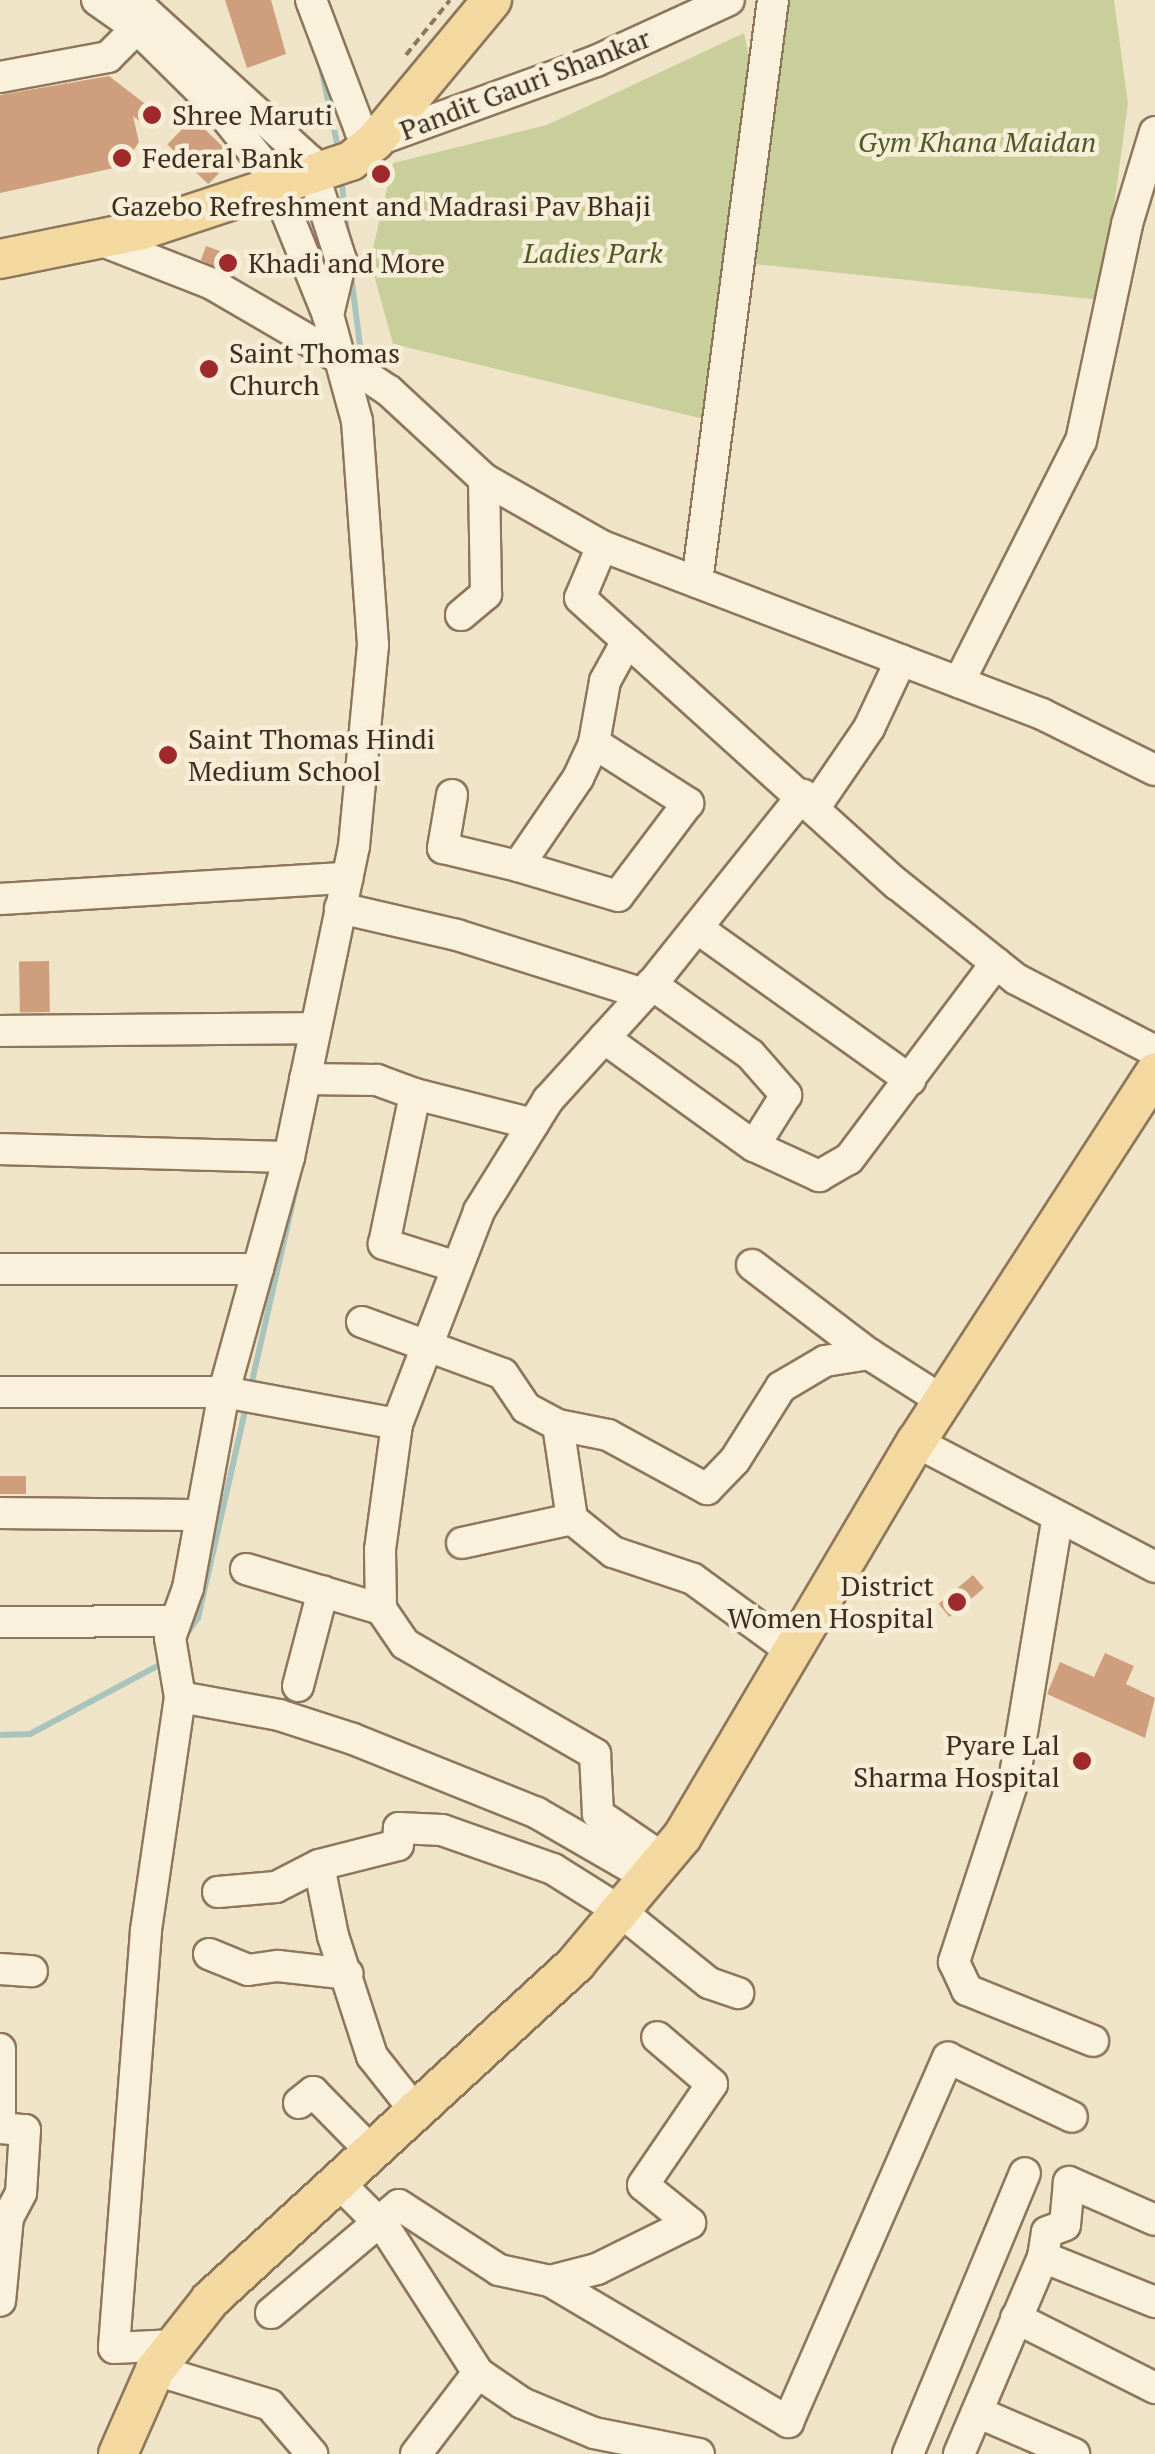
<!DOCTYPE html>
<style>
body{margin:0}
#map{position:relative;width:1155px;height:2454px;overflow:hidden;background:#f0e4c8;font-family:"PT Serif",serif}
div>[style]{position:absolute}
.green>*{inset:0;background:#c9cf9b}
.stream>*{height:6px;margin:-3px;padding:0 3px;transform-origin:3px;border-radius:3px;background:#a9c4bc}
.building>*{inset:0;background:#cf9f7d;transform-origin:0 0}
.path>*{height:4px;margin-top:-2px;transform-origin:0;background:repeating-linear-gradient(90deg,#8d765c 0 8px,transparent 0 13px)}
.roads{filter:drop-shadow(2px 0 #8d765c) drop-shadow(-2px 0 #8d765c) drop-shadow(0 2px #8d765c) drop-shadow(0 -2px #8d765c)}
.minor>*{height:30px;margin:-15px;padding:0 15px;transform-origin:15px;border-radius:15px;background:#faf1dc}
.major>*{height:38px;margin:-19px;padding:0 19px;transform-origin:19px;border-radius:19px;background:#f3d9a0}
.dots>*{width:28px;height:28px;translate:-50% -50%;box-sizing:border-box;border:5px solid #f7eed8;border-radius:50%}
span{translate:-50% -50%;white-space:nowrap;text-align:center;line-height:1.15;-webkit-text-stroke:9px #f7eed8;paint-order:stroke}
.street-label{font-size:28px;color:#3d2e20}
.poi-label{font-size:28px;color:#3d2e20}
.left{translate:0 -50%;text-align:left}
.right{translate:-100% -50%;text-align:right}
.park-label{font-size:28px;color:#4d5a26;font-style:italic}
</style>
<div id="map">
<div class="green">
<i style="clip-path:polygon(789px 0,1114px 0,1128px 104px,1101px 300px,754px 264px)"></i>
<i style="clip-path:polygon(744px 33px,753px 76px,712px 421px,393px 344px,370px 261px,393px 163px,547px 125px)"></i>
</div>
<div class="stream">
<i style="left:322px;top:72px;width:83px;rotate:78.1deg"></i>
<i style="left:341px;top:175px;width:57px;rotate:84deg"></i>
<i style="left:351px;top:275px;width:87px;rotate:82.7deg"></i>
<i style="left:251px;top:1386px;width:212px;rotate:-77.2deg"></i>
<i style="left:185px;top:1636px;width:22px;rotate:-54deg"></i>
<i style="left:198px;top:1618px;width:221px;rotate:-77.2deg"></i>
<i style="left:0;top:1735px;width:30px;rotate:-2deg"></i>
<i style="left:30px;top:1734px;width:153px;rotate:-28.1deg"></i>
</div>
<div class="building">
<i style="clip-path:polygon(225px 0,271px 0,286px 54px,247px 68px)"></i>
<i style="clip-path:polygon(109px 76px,157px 113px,148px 128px,133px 116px,139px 142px,123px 166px,0 193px,0 95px)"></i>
<i style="left:193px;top:118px;width:57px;height:37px;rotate:44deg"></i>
<i style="clip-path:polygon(206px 246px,242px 259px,235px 276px,201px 260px)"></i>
<i style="left:49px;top:961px;width:51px;height:30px;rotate:89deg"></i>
<i style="left:0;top:1476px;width:26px;height:18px"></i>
<i style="left:973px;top:1575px;width:17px;height:45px;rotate:50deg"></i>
<i style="clip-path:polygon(1105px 1653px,1134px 1666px,1126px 1684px,1155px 1698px,1145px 1738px,1047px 1694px,1060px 1662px,1094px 1677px)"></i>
</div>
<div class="path">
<i style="left:406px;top:55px;width:70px;rotate:-51.3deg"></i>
</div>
<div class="roads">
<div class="minor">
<i style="left:97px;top:0;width:49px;rotate:35deg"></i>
<i style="left:137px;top:28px;width:117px;rotate:44.7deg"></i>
<i style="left:220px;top:110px;width:82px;rotate:51.4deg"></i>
<i style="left:271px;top:174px;width:152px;rotate:68deg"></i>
<i style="left:328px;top:315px;width:110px;rotate:74.7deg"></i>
<i style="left:357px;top:421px;width:225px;rotate:85.9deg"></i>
<i style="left:373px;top:645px;width:202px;rotate:95.4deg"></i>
<i style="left:354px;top:846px;width:318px;rotate:101.8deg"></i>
<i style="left:289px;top:1157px;width:244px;rotate:105.5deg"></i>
<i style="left:224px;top:1392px;width:199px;rotate:100.4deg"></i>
<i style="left:188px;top:1588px;width:53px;rotate:109.8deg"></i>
<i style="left:170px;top:1638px;width:60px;rotate:80.4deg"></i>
<i style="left:180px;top:1697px;width:236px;rotate:98.3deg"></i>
<i style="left:146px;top:1931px;width:418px;rotate:94.4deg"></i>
<i style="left:114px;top:2348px;width:61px;rotate:-2.8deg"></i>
<i style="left:133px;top:0;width:238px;rotate:42.3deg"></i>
<i style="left:309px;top:160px;width:105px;rotate:72.3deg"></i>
<i style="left:341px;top:260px;width:57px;rotate:103.3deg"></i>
<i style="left:311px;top:0;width:139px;rotate:69.3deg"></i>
<i style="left:360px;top:130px;width:19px;rotate:36deg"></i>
<i style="left:375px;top:141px;width:235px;rotate:-19.9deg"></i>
<i style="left:596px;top:61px;width:146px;rotate:-24.6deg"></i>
<i style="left:0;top:77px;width:110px;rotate:-10.5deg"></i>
<i style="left:108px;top:57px;width:41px;rotate:-45deg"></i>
<i style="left:100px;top:240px;width:120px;rotate:21.4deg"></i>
<i style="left:212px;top:284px;width:147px;rotate:30.2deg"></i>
<i style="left:339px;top:358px;width:60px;rotate:33.4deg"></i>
<i style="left:389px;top:391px;width:129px;rotate:42.8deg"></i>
<i style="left:484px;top:479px;width:136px;rotate:29.6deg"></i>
<i style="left:602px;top:546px;width:471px;rotate:20.9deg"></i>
<i style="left:1042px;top:714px;width:126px;rotate:26.4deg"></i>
<i style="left:602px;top:546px;width:56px;rotate:112.9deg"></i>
<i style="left:580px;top:598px;width:427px;rotate:42.1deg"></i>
<i style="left:897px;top:884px;width:152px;rotate:38.6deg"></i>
<i style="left:1016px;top:979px;width:157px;rotate:27.4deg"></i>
<i style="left:697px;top:582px;width:587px;rotate:-82.56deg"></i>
<i style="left:461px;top:615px;width:33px;rotate:-40deg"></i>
<i style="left:486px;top:594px;width:115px;rotate:-91deg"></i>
<i style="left:959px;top:682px;width:270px;rotate:-63.2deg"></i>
<i style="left:1081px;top:441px;width:222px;rotate:-78deg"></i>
<i style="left:1127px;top:224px;width:96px;rotate:-73.1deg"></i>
<i style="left:594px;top:743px;width:112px;rotate:32.6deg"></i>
<i style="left:688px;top:803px;width:116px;rotate:127deg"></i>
<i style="left:618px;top:896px;width:104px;rotate:-163.3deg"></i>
<i style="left:518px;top:866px;width:107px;rotate:-55.7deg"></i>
<i style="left:578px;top:778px;width:38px;rotate:-65deg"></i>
<i style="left:594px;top:743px;width:63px;rotate:-79.9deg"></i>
<i style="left:605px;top:681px;width:46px;rotate:-61.2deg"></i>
<i style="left:452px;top:795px;width:54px;rotate:99.6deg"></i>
<i style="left:443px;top:848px;width:77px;rotate:13.5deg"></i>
<i style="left:815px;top:807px;width:96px;rotate:-55.6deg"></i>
<i style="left:869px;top:728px;width:75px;rotate:-64.8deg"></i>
<i style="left:0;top:899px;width:348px;rotate:-3.5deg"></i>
<i style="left:340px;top:908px;width:120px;rotate:13deg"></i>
<i style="left:457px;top:935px;width:196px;rotate:17.5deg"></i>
<i style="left:697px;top:928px;width:262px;rotate:35.5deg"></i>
<i style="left:651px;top:984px;width:121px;rotate:35.3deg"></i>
<i style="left:750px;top:1054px;width:55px;rotate:48.7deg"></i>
<i style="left:786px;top:1095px;width:60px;rotate:122.1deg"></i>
<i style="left:0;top:1031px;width:315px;rotate:-0.5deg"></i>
<i style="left:604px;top:1038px;width:185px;rotate:35.8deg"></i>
<i style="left:754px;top:1146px;width:72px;rotate:24.8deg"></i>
<i style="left:819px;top:1176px;width:34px;rotate:-30deg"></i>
<i style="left:849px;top:1159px;width:245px;rotate:-53.1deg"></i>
<i style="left:305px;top:1079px;width:72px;rotate:0.8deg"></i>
<i style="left:377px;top:1080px;width:40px;rotate:20.2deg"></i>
<i style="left:0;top:1149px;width:289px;rotate:1.6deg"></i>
<i style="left:752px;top:1265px;width:147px;rotate:37.3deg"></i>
<i style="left:457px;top:1267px;width:77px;rotate:-162.5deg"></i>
<i style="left:384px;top:1244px;width:153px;rotate:-78.3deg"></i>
<i style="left:415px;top:1094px;width:122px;rotate:14.3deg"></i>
<i style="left:0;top:1269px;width:258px"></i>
<i style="left:362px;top:1322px;width:150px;rotate:20.2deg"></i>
<i style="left:503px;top:1374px;width:41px;rotate:55.9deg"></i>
<i style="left:526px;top:1408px;width:36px;rotate:28deg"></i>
<i style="left:558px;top:1425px;width:95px;rotate:81.5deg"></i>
<i style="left:572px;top:1519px;width:53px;rotate:38.8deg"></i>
<i style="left:613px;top:1552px;width:84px;rotate:18.6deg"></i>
<i style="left:693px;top:1579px;width:124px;rotate:36.1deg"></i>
<i style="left:0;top:1392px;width:224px"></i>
<i style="left:224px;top:1392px;width:176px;rotate:10.5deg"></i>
<i style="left:397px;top:1424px;width:127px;rotate:97.7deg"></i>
<i style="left:380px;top:1550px;width:59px;rotate:89deg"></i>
<i style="left:381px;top:1609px;width:42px;rotate:55.6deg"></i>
<i style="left:405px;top:1644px;width:220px;rotate:30.1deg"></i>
<i style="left:595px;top:1754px;width:60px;rotate:87.1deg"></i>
<i style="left:598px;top:1814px;width:80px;rotate:34.3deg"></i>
<i style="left:397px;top:1424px;width:228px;rotate:-68.9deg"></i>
<i style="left:479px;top:1211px;width:131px;rotate:-58.1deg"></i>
<i style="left:548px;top:1100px;width:143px;rotate:-47.8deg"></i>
<i style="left:644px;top:994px;width:255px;rotate:-51.4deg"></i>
<i style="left:558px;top:1425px;width:51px;rotate:11.3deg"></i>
<i style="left:608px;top:1435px;width:113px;rotate:28.6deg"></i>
<i style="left:707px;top:1489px;width:40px;rotate:-46deg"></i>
<i style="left:735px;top:1460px;width:86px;rotate:-57.8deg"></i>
<i style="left:781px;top:1387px;width:51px;rotate:-30.6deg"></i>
<i style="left:825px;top:1361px;width:45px;rotate:-9deg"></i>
<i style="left:869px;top:1354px;width:88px;rotate:32.4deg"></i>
<i style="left:916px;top:1442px;width:270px;rotate:27.6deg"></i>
<i style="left:0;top:1513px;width:201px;rotate:0.6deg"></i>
<i style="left:1057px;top:1521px;width:257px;rotate:99.4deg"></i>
<i style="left:1015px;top:1775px;width:197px;rotate:108.1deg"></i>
<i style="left:954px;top:1962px;width:31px;rotate:65deg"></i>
<i style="left:967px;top:1990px;width:136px;rotate:22deg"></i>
<i style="left:462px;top:1543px;width:113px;rotate:-12.3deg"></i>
<i style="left:246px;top:1569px;width:141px;rotate:16.5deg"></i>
<i style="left:0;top:1622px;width:172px;rotate:-0.3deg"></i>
<i style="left:298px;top:1686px;width:98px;rotate:-75.3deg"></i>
<i style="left:180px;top:1697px;width:101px;rotate:10.3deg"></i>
<i style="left:279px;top:1715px;width:78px;rotate:18deg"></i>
<i style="left:353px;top:1739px;width:198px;rotate:21.9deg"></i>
<i style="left:537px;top:1813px;width:128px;rotate:30deg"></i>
<i style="left:218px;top:1892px;width:58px;rotate:-4.9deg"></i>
<i style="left:276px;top:1887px;width:48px;rotate:-27.1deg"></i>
<i style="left:209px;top:1954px;width:42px;rotate:22.3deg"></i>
<i style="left:248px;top:1970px;width:30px;rotate:-8deg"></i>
<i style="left:278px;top:1966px;width:70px;rotate:6.5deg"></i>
<i style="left:0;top:1969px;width:32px;rotate:4deg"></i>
<i style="left:0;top:2049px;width:73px;rotate:90deg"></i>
<i style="left:299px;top:2103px;width:18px;rotate:-38deg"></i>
<i style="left:313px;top:2092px;width:80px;rotate:45.5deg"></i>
<i style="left:413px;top:2108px;width:66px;rotate:-128.3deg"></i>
<i style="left:372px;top:2056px;width:126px;rotate:-108deg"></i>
<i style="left:333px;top:1936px;width:72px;rotate:-101.2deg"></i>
<i style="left:319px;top:1865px;width:81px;rotate:-14.2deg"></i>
<i style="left:398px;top:1845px;width:17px;rotate:-87deg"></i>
<i style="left:399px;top:1828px;width:43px;rotate:2.7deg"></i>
<i style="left:442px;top:1830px;width:118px;rotate:19.4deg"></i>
<i style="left:553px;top:1869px;width:79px;rotate:32.1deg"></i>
<i style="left:620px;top:1911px;width:114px;rotate:39deg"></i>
<i style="left:709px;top:1983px;width:31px;rotate:19deg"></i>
<i style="left:0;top:2128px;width:25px;rotate:5deg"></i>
<i style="left:25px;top:2130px;width:63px;rotate:93.6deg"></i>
<i style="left:21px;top:2193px;width:27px;rotate:118deg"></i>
<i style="left:8px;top:2217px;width:84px;rotate:95.4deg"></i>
<i style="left:336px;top:2180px;width:72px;rotate:45deg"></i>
<i style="left:387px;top:2231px;width:169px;rotate:57.3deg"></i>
<i style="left:478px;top:2373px;width:53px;rotate:34.3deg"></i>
<i style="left:522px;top:2403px;width:78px;rotate:22.6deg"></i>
<i style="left:594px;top:2433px;width:107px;rotate:11.3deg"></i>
<i style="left:1043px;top:2257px;width:121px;rotate:21.9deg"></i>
<i style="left:550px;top:2281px;width:277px;rotate:30.6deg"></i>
<i style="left:788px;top:2422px;width:398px;rotate:-66.3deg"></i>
<i style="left:948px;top:2058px;width:137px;rotate:25.4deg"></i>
<i style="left:271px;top:2313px;width:167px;rotate:-40.2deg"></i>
<i style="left:399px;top:2205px;width:119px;rotate:33deg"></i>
<i style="left:499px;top:2270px;width:52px;rotate:12.2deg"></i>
<i style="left:550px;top:2281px;width:49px;rotate:-14.3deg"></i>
<i style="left:597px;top:2269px;width:104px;rotate:-26.3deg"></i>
<i style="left:690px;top:2223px;width:60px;rotate:-141deg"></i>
<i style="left:643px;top:2185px;width:122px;rotate:-55.7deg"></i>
<i style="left:712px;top:2084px;width:72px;rotate:-139.5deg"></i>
<i style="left:1016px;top:2318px;width:156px;rotate:26.7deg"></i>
<i style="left:155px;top:2370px;width:120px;rotate:16.9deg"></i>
<i style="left:270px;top:2405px;width:65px;rotate:49.4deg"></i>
<i style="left:977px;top:2412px;width:106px;rotate:23.4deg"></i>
<i style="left:416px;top:2454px;width:102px;rotate:-52.6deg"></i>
<i style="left:908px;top:2454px;width:304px;rotate:-67.4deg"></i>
<i style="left:959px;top:2454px;width:214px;rotate:-66.9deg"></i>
<i style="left:1043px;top:2257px;width:25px;rotate:-81deg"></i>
<i style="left:1047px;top:2232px;width:19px;rotate:-21deg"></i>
<i style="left:1065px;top:2225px;width:43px;rotate:-84.7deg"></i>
<i style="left:1069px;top:2182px;width:94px;rotate:23.8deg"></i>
</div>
<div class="major">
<i style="left:0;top:259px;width:145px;rotate:-11.5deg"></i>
<i style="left:142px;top:230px;width:220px;rotate:-18.3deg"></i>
<i style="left:351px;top:161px;width:31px;rotate:-40deg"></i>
<i style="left:375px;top:141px;width:183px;rotate:-50.3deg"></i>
<i style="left:118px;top:2454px;width:92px;rotate:-66.2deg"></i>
<i style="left:155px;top:2370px;width:89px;rotate:-51.8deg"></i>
<i style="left:210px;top:2300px;width:499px;rotate:-42.6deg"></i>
<i style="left:577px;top:1962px;width:163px;rotate:-50deg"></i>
<i style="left:682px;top:1837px;width:459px;rotate:-59.4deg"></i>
<i style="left:916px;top:1442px;width:440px;rotate:-57.1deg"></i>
</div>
</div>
<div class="dots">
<i style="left:152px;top:115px;background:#9e2a2b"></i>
<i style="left:122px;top:158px;background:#9e2a2b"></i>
<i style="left:381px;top:174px;background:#9e2a2b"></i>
<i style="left:228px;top:263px;background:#9e2a2b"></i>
<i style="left:209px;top:369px;background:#9e2a2b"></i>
<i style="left:168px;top:755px;background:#9e2a2b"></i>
<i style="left:957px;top:1602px;background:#9e2a2b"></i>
<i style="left:1082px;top:1761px;background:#9e2a2b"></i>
</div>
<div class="street-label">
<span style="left:525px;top:84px;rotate:-21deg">Pandit Gauri Shankar</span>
</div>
<div class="poi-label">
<span class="left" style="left:172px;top:115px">Shree Maruti</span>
<span class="left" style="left:142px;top:158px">Federal Bank</span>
<span style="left:381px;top:206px">Gazebo Refreshment and Madrasi Pav Bhaji</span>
<span class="left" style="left:248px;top:263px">Khadi and More</span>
<span class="left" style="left:229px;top:369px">Saint Thomas<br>Church</span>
<span class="left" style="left:188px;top:755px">Saint Thomas Hindi<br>Medium School</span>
<span class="right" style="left:934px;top:1602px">District<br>Women Hospital</span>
<span class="right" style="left:1060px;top:1761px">Pyare Lal<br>Sharma Hospital</span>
</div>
<div class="park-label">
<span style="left:977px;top:142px">Gym Khana Maidan</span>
<span style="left:593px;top:253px">Ladies Park</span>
</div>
</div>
